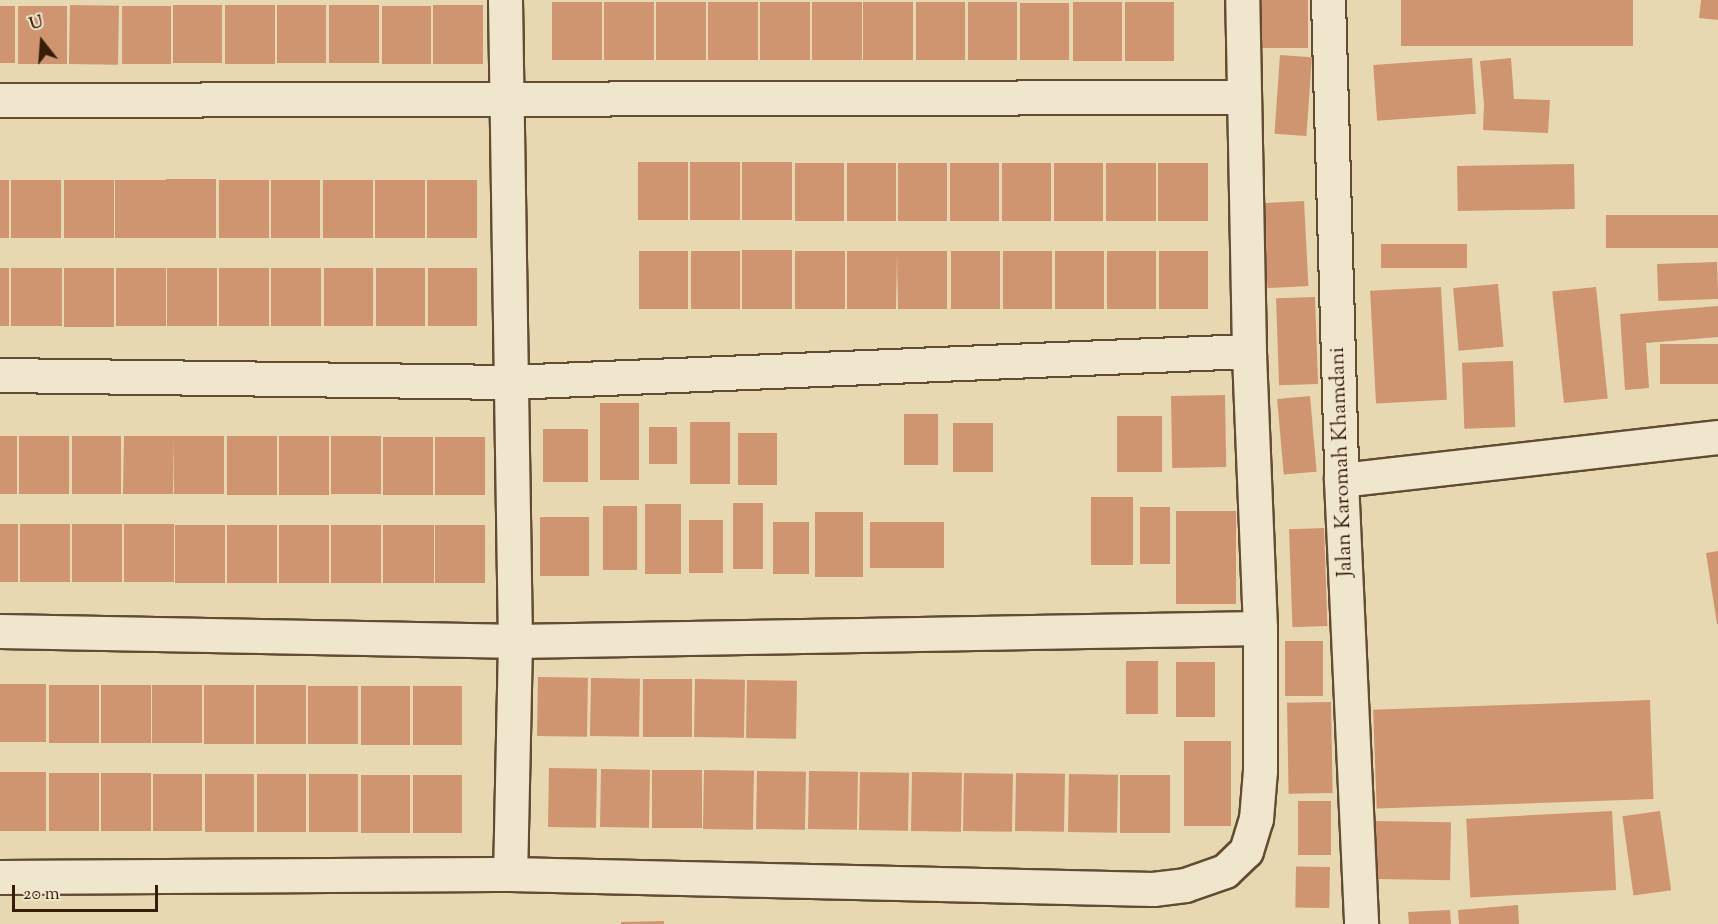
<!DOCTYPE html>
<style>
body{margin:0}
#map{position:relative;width:1718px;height:924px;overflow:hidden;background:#e8d8b2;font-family:"Sorts Mill Goudy",serif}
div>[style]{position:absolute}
.building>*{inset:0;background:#ce9570;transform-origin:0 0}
.roads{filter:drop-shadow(2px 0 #624c32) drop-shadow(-2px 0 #624c32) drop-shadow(0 2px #624c32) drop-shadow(0 -2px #624c32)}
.minor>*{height:33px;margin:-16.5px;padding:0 16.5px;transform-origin:16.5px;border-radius:16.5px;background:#f0e6cd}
span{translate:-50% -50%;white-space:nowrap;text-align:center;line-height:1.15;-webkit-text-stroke:6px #f0e6cd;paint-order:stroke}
.street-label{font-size:21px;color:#361d08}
.north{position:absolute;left:12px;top:12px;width:60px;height:60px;-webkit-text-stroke:4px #f0e6cd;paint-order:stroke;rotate:343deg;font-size:16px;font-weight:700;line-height:24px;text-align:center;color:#361d08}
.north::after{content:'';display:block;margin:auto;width:21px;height:27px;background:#361d08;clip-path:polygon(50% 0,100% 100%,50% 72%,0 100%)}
.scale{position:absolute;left:12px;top:885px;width:146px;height:27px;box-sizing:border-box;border:3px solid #361d08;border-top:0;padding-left:8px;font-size:18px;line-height:21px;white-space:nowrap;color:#361d08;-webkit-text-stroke:4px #f0e6cd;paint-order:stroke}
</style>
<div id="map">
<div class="building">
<i style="left:1259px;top:0;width:49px;height:48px"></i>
<i style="left:1401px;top:0;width:232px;height:46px"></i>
<i style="clip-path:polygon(1701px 0,1718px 0,1718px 20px,1699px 18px)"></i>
<i style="left:552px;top:2px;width:50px;height:58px"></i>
<i style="left:604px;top:2px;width:50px;height:58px"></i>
<i style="left:656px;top:2px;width:50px;height:58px"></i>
<i style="left:708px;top:2px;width:50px;height:58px"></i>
<i style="left:760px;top:2px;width:50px;height:58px"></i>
<i style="left:812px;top:2px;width:50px;height:58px"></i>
<i style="left:863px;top:2px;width:50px;height:58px"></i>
<i style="left:916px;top:2px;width:49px;height:58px"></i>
<i style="left:968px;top:2px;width:49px;height:58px"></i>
<i style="left:1073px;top:2px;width:49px;height:59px"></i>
<i style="left:1125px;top:2px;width:49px;height:59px"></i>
<i style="left:1020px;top:3px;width:49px;height:57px"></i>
<i style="left:70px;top:5px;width:49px;height:59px;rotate:1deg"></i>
<i style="left:173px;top:5px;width:49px;height:58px"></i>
<i style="left:225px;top:5px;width:50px;height:59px"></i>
<i style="left:277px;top:5px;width:49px;height:58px"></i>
<i style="left:329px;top:5px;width:50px;height:58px"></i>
<i style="left:433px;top:5px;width:50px;height:59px"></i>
<i style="left:0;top:6px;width:15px;height:57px"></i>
<i style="left:18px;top:6px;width:49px;height:58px"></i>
<i style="left:122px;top:6px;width:49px;height:58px"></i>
<i style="left:382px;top:6px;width:49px;height:58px"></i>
<i style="left:1280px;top:55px;width:32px;height:79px;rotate:4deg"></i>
<i style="left:1472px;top:58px;width:56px;height:99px;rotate:86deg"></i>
<i style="clip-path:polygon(1511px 58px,1514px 99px,1550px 100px,1548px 133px,1483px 130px,1484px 104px,1480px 61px)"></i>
<i style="left:688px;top:162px;width:58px;height:50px;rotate:90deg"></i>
<i style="left:690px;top:162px;width:50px;height:58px"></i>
<i style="left:742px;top:162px;width:50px;height:58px"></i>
<i style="left:795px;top:163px;width:49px;height:58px"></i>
<i style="left:847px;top:163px;width:49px;height:58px"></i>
<i style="left:898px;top:163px;width:49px;height:58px"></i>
<i style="left:950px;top:163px;width:49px;height:58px"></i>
<i style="left:1002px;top:163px;width:49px;height:58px"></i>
<i style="left:1054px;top:163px;width:49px;height:58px"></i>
<i style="left:1106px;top:163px;width:50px;height:58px"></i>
<i style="left:1158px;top:163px;width:50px;height:58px"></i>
<i style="left:1574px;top:164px;width:45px;height:117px;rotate:89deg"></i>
<i style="left:166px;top:179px;width:50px;height:59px"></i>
<i style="left:0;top:180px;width:9px;height:58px"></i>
<i style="left:11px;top:180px;width:50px;height:58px"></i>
<i style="left:64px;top:180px;width:50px;height:58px"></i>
<i style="left:115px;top:180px;width:51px;height:58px"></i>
<i style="left:219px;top:180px;width:50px;height:58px"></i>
<i style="left:271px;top:180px;width:49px;height:58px"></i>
<i style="left:323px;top:180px;width:50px;height:58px"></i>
<i style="left:375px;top:180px;width:50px;height:58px"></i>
<i style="left:427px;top:180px;width:50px;height:58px"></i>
<i style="left:1304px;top:201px;width:85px;height:41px;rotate:87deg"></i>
<i style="left:1718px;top:215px;width:33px;height:112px;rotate:90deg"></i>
<i style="left:1381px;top:244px;width:86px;height:24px"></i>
<i style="left:742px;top:250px;width:50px;height:59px"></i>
<i style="left:639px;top:251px;width:49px;height:58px"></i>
<i style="left:691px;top:251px;width:49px;height:58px"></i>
<i style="left:795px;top:251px;width:50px;height:58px"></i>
<i style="clip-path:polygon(847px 251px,947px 251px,947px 309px,898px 309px,897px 255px,896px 309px,847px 309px)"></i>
<i style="left:951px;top:251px;width:49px;height:58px"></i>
<i style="left:1003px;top:251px;width:49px;height:58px"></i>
<i style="left:1055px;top:251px;width:49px;height:58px"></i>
<i style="left:1156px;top:251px;width:58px;height:49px;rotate:90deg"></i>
<i style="left:1159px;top:251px;width:49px;height:58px"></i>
<i style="left:1717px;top:262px;width:37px;height:60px;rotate:88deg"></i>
<i style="left:0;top:268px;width:9px;height:58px"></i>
<i style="left:11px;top:268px;width:51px;height:58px"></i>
<i style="left:64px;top:268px;width:50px;height:59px"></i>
<i style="left:116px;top:268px;width:50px;height:58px"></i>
<i style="left:167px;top:268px;width:50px;height:58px"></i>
<i style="left:219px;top:268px;width:50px;height:58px"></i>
<i style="left:271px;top:268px;width:50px;height:58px"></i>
<i style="left:324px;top:268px;width:49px;height:58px"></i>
<i style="left:376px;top:268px;width:49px;height:58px"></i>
<i style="left:428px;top:268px;width:49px;height:58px"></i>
<i style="left:1498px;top:284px;width:63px;height:45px;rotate:85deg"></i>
<i style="left:1441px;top:287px;width:113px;height:71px;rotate:87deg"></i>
<i style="left:1596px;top:287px;width:112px;height:44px;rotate:84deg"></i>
<i style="left:1315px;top:297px;width:87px;height:39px;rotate:88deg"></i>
<i style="clip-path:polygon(1718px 306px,1718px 337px,1646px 343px,1649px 388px,1625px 390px,1620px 314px)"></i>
<i style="left:1718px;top:344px;width:40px;height:58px;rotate:90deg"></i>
<i style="left:1513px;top:361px;width:66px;height:51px;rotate:88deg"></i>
<i style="left:1225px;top:395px;width:72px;height:54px;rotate:89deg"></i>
<i style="left:1310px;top:396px;width:76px;height:33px;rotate:85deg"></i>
<i style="left:600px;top:403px;width:39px;height:77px"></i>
<i style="left:904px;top:414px;width:34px;height:51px"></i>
<i style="left:1117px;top:416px;width:45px;height:56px"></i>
<i style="left:730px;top:422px;width:62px;height:40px;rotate:90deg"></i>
<i style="left:953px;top:423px;width:40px;height:49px"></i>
<i style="left:677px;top:427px;width:37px;height:28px;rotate:90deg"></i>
<i style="left:588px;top:429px;width:53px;height:45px;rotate:90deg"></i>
<i style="left:738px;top:433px;width:39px;height:52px"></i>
<i style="left:0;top:436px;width:17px;height:58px"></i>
<i style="left:19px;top:436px;width:50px;height:58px"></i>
<i style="left:72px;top:436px;width:49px;height:58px"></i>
<i style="clip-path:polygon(124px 436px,224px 436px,224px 494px,174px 494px,173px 440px,173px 494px,123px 494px)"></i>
<i style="left:227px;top:436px;width:50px;height:59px"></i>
<i style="left:279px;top:436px;width:50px;height:59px"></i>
<i style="left:381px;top:436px;width:58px;height:50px;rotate:90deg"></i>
<i style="left:383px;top:437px;width:50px;height:58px"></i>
<i style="left:435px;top:437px;width:50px;height:58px"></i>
<i style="left:1091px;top:497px;width:42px;height:68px"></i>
<i style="left:733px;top:503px;width:30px;height:66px"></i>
<i style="left:681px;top:504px;width:70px;height:36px;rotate:90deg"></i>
<i style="left:637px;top:506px;width:64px;height:34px;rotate:90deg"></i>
<i style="left:1140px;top:507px;width:30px;height:57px"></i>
<i style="left:1176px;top:511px;width:60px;height:93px"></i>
<i style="left:815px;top:512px;width:48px;height:65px"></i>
<i style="left:540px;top:517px;width:49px;height:59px"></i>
<i style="left:689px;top:520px;width:34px;height:53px"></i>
<i style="left:809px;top:522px;width:52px;height:36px;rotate:90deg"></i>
<i style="left:870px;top:522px;width:74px;height:46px"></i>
<i style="left:0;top:524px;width:18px;height:58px"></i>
<i style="left:20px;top:524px;width:50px;height:58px"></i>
<i style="left:72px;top:524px;width:50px;height:58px"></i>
<i style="left:124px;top:524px;width:50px;height:58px"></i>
<i style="left:175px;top:525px;width:50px;height:58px"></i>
<i style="left:227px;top:525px;width:50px;height:58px"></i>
<i style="left:279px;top:525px;width:50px;height:58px"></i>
<i style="left:331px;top:525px;width:50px;height:58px"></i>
<i style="left:383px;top:525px;width:51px;height:58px"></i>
<i style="left:435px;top:525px;width:50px;height:58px"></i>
<i style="left:1324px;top:528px;width:98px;height:35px;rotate:88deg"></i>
<i style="clip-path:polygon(1718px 551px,1718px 624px,1717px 624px,1706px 553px)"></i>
<i style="left:1285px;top:641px;width:38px;height:55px"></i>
<i style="left:1126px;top:661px;width:32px;height:53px"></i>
<i style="left:1176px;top:662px;width:39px;height:55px"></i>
<i style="left:538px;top:677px;width:50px;height:59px;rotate:1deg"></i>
<i style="left:591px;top:678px;width:49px;height:58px;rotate:1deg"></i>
<i style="left:643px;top:679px;width:49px;height:58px"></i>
<i style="left:695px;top:679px;width:50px;height:58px;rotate:1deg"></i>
<i style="left:747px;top:680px;width:50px;height:58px;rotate:1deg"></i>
<i style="left:0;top:684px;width:46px;height:58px"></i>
<i style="left:49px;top:685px;width:50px;height:58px"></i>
<i style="left:101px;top:685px;width:50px;height:58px"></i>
<i style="left:152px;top:685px;width:50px;height:58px"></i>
<i style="left:204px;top:685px;width:50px;height:59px"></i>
<i style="left:256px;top:685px;width:50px;height:59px"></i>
<i style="left:308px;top:686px;width:50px;height:58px"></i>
<i style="left:361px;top:686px;width:49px;height:59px"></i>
<i style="left:413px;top:686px;width:49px;height:59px"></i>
<i style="left:1650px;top:700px;width:99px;height:277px;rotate:88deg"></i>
<i style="left:1331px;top:702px;width:91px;height:44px;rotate:89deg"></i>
<i style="left:1184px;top:741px;width:47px;height:85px"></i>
<i style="left:549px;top:768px;width:48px;height:59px;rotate:1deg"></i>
<i style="left:601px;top:769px;width:49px;height:58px;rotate:1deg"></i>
<i style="left:652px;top:770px;width:50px;height:58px"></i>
<i style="left:704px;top:770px;width:50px;height:59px;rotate:1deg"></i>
<i style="left:757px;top:771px;width:49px;height:58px;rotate:1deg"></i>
<i style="left:809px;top:771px;width:49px;height:58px;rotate:1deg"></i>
<i style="left:0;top:772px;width:46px;height:59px"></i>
<i style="left:860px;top:772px;width:49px;height:58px;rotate:1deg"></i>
<i style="left:912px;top:772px;width:50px;height:59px;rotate:1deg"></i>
<i style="left:49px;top:773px;width:50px;height:58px"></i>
<i style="left:101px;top:773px;width:50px;height:58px"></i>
<i style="left:964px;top:773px;width:49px;height:58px;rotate:1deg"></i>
<i style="left:1016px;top:773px;width:49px;height:58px;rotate:1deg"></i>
<i style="left:153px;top:774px;width:49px;height:57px"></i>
<i style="left:205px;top:774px;width:49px;height:58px"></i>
<i style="left:257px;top:774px;width:49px;height:58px"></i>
<i style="left:309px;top:774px;width:49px;height:58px"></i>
<i style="left:1069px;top:774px;width:49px;height:58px;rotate:1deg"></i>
<i style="left:361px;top:775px;width:49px;height:58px"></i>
<i style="left:413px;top:775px;width:49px;height:58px"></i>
<i style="left:1120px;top:775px;width:50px;height:58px"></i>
<i style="left:1298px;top:801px;width:33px;height:54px"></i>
<i style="left:1612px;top:811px;width:79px;height:146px;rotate:87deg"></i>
<i style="left:1660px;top:811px;width:80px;height:38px;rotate:82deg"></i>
<i style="left:1376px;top:821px;width:75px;height:58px;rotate:1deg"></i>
<i style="left:1330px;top:867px;width:41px;height:34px;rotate:91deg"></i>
<i style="clip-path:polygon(1518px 905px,1519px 924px,1459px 924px,1458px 910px)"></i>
<i style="clip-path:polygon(1450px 910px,1451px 924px,1409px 924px,1408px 912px)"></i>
<i style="clip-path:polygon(664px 921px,664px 924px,621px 924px,621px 922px)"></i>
</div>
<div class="roads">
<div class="minor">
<i style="left:505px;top:0;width:641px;rotate:89.11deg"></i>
<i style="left:515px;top:641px;width:233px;rotate:91.2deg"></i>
<i style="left:1328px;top:0;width:480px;rotate:88.4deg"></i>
<i style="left:1341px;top:480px;width:444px;rotate:87.4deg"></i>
<i style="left:0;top:100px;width:1244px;rotate:-0.14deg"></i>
<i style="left:0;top:375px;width:509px;rotate:0.79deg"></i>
<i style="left:509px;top:382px;width:741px;rotate:-2.4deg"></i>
<i style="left:1341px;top:480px;width:379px;rotate:-6.5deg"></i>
<i style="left:0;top:631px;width:515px;rotate:1.11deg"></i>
<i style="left:515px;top:641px;width:745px;rotate:-1deg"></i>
<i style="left:0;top:877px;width:510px;rotate:-0.34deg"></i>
<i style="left:510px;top:874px;width:643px;rotate:1.34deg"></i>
<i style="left:1153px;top:889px;width:32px;rotate:-7deg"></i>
<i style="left:1185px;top:885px;width:42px;rotate:-19.3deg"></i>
<i style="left:1225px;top:871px;width:29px;rotate:-44deg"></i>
<i style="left:1246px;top:851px;width:34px;rotate:-73deg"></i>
<i style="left:1256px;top:819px;width:49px;rotate:-85.3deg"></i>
<i style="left:1260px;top:770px;width:142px;rotate:-90deg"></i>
<i style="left:1260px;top:628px;width:277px;rotate:-92.3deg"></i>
<i style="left:1249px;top:351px;width:351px;rotate:-91.1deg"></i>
</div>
</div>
<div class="street-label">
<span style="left:1342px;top:462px;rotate:-92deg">Jalan Karomah Khamdani</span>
</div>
<div class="north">U</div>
<div class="scale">20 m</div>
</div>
